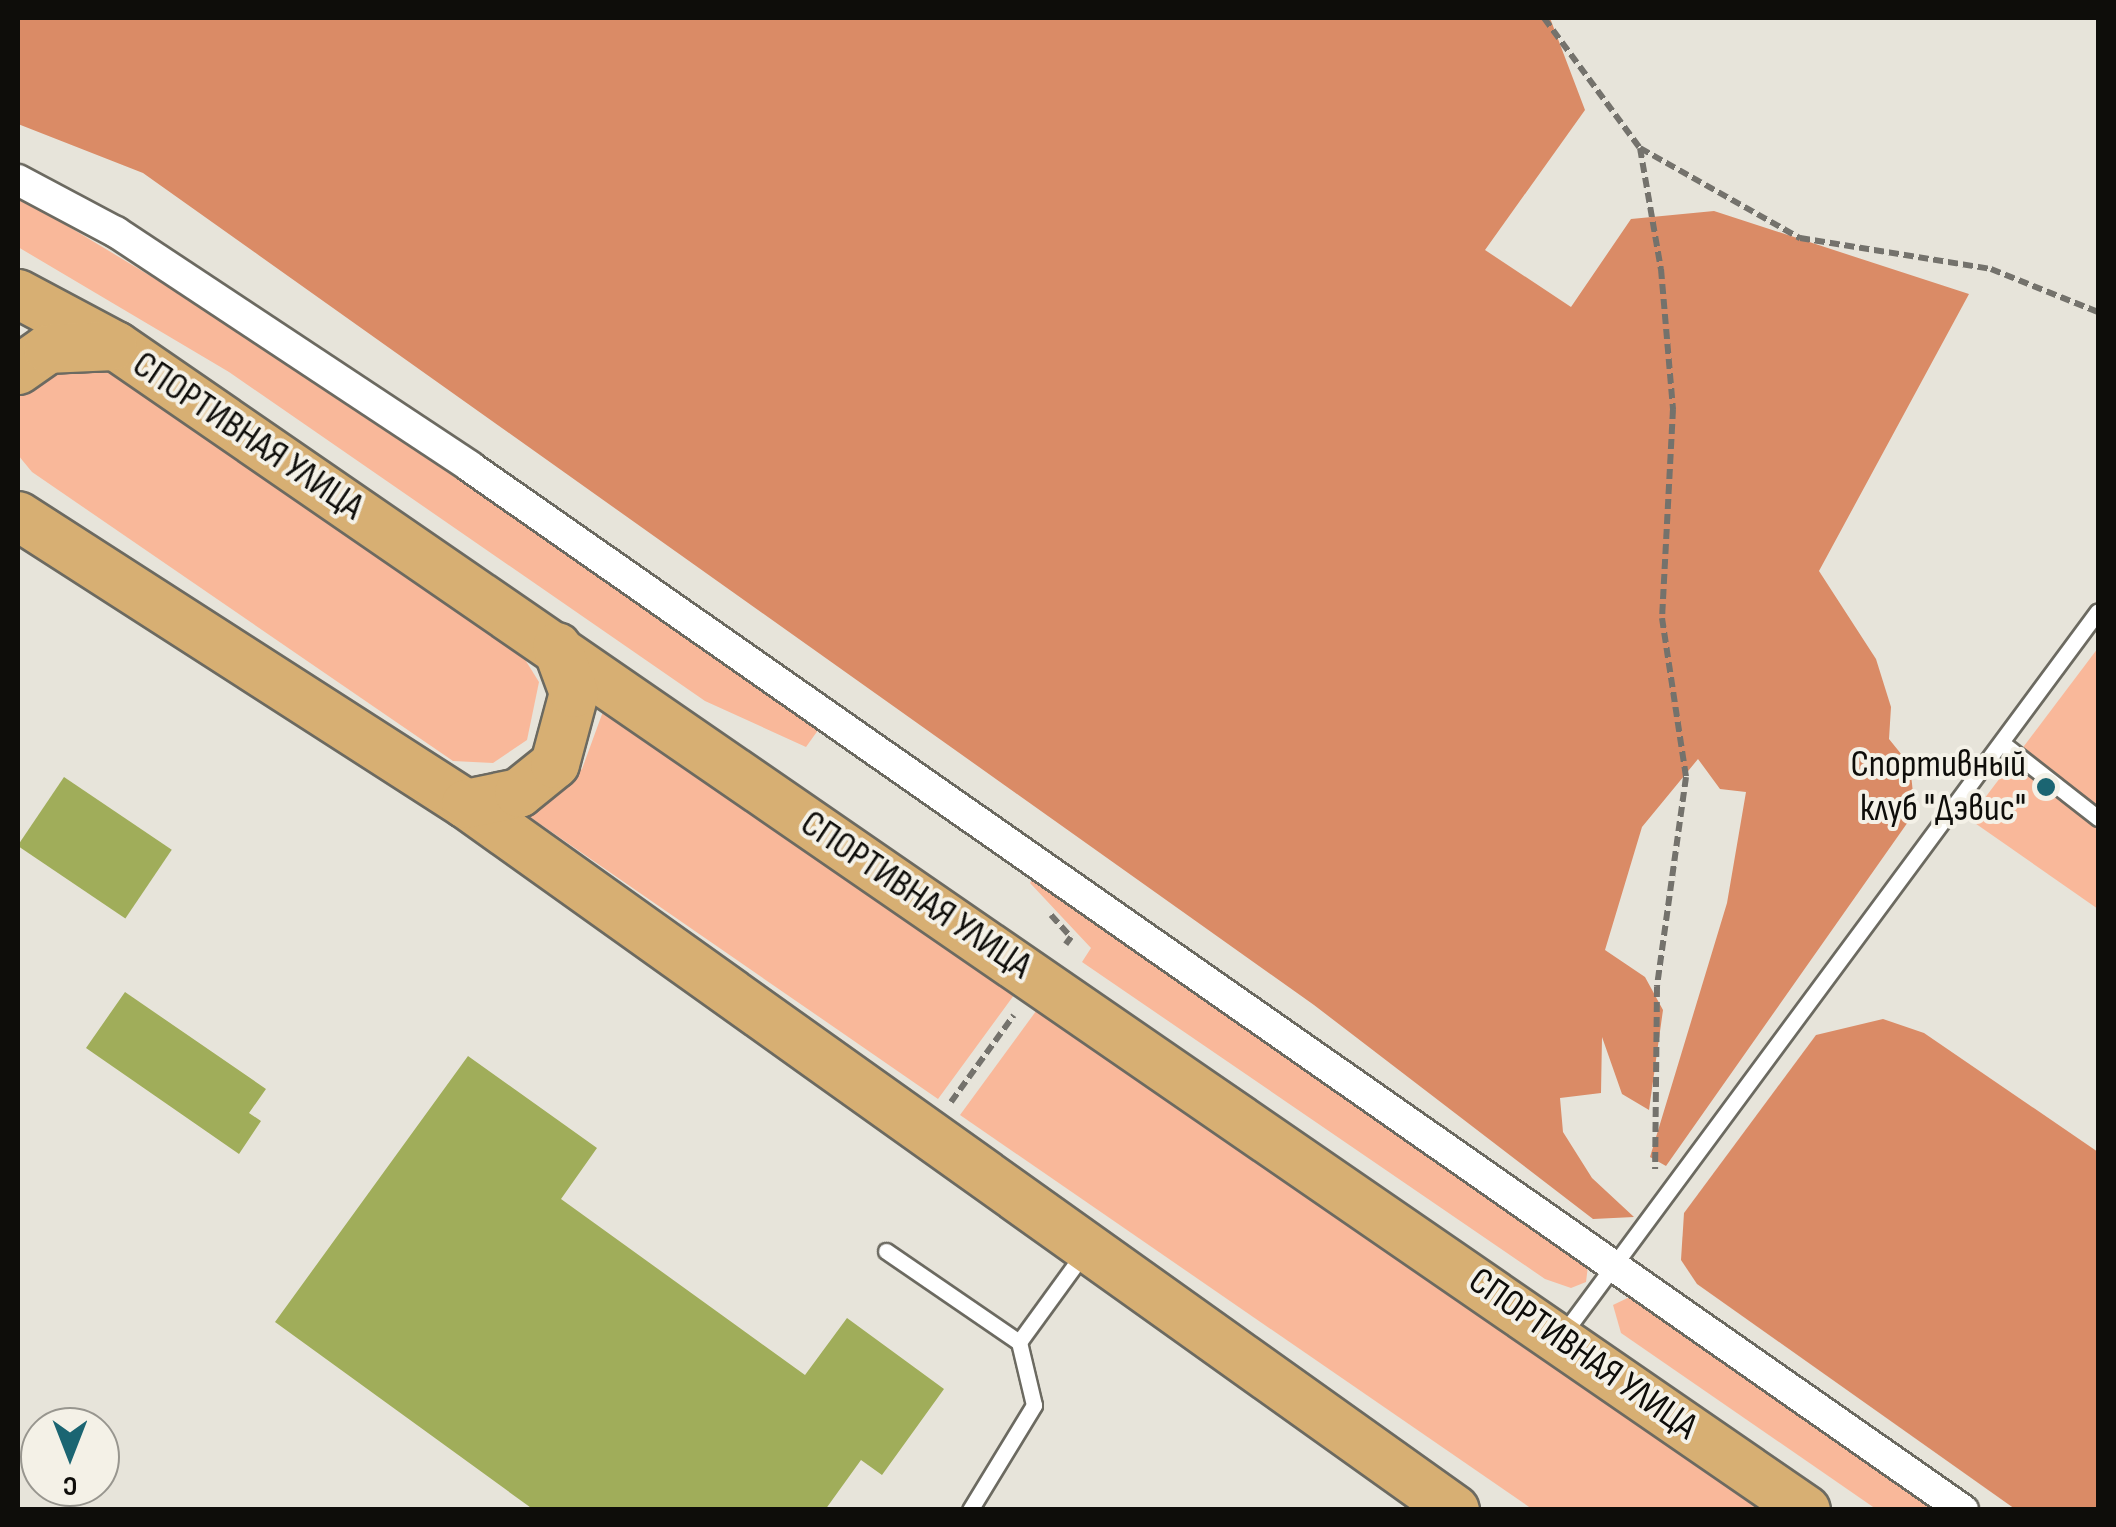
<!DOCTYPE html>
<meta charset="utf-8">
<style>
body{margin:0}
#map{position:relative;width:2116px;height:1527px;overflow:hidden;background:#e7e4da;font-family:"Sofia Sans Condensed",sans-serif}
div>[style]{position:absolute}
.green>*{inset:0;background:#f9b89a}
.forest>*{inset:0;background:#da8b66}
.building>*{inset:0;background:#a0ad5a;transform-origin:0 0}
.path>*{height:6px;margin-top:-3px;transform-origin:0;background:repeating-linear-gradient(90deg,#74726c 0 10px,transparent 0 15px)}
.roads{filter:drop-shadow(2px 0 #6c6a61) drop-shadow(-2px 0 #6c6a61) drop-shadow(0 2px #6c6a61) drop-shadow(0 -2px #6c6a61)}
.service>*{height:15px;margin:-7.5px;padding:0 7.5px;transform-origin:7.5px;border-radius:7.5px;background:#fff}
.minor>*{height:30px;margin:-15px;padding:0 15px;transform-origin:15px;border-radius:15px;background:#fff}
.primary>*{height:48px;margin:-24px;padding:0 24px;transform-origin:24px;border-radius:24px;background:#d7af73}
.dots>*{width:28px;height:28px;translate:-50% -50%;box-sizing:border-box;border:5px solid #f4f1e7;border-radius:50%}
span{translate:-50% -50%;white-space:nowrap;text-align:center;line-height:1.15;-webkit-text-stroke:8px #f4f1e7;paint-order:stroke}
.street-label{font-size:38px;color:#0e0d0a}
.poi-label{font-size:38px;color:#0e0d0a}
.right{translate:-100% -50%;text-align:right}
.frame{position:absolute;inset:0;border:20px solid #0e0d0a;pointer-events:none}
.north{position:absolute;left:20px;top:1407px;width:100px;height:100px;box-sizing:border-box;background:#f4f1e7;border:2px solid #98968f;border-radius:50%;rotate:180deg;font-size:28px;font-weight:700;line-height:40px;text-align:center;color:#0e0d0a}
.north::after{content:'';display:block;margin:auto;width:35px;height:45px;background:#1b6572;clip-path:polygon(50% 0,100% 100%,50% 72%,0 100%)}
</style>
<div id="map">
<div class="green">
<i style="clip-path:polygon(18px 196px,326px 382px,821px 726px,806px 747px,705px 701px,229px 372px,18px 247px)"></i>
<i style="clip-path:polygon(106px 364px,516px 645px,539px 682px,527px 740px,493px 763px,453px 761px,32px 472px,18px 455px,18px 389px,29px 375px)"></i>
<i style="clip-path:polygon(2098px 648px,2098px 909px,1969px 819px)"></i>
<i style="clip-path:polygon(605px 706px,1017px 991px,938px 1099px,527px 815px,582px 769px)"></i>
<i style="clip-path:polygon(1036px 874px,1588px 1266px,1586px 1282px,1571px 1288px,1545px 1279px,1082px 962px,1091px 948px,1030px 883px)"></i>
<i style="clip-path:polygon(1039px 1007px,1764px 1509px,1532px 1509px,960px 1115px)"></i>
<i style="clip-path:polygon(1638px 1293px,1959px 1509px,1876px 1509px,1621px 1333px,1613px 1305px)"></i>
</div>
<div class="forest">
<i style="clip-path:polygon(18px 18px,1550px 18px,1585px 110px,1485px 250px,1571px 307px,1631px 219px,1714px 211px,1969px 294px,1819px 571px,1876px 659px,1891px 707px,1889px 739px,1910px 765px,1915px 812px,1666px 1166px,1650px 1157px,1727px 903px,1746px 792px,1720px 789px,1698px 759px,1642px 827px,1605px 950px,1645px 977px,1663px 1010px,1649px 1110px,1622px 1094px,1602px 1037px,1601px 1093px,1560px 1098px,1563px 1132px,1592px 1178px,1634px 1217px,1593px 1219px,1314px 1005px,143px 173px,18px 124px)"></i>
<i style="clip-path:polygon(1883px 1019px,1924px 1033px,2098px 1152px,2098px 1509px,2015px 1509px,1697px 1284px,1681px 1260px,1684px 1213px,1816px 1035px)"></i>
</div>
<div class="building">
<i style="left:64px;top:777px;width:130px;height:83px;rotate:34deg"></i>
<i style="clip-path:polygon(125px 992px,266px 1089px,249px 1113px,261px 1121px,239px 1154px,86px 1048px)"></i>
<i style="clip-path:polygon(468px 1056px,597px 1148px,561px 1199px,805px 1375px,847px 1318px,944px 1389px,882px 1475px,861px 1460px,825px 1510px,534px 1510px,275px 1322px)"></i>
</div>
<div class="path">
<i style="left:1544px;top:18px;width:162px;rotate:53.6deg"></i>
<i style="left:1640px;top:148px;width:123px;rotate:80.2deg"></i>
<i style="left:1661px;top:269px;width:141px;rotate:85.1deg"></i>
<i style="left:1673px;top:409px;width:209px;rotate:93deg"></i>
<i style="left:1662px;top:618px;width:161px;rotate:81.4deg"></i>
<i style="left:1686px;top:777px;width:212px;rotate:97.9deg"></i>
<i style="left:1657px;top:987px;width:182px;rotate:90.6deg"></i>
<i style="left:1640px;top:148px;width:184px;rotate:29.4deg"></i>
<i style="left:1800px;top:238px;width:193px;rotate:9.2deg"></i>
<i style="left:1991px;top:269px;width:115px;rotate:21.9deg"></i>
<i style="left:1051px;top:915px;width:30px;rotate:48deg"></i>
<i style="left:1071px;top:937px;width:9px;rotate:126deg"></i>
<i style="left:951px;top:1102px;width:107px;rotate:-54.1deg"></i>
</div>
<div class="roads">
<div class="service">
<i style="left:2002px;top:743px;width:122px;rotate:38deg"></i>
<i style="left:886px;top:1251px;width:161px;rotate:34.4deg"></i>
<i style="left:1563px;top:1334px;width:899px;rotate:-53.5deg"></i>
<i style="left:970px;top:1510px;width:123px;rotate:-58.6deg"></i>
<i style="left:1034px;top:1405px;width:65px;rotate:-103.4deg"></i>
<i style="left:1019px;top:1342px;width:112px;rotate:-54deg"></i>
</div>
<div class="minor">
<i style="left:18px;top:180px;width:111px;rotate:28deg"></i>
<i style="left:116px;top:232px;width:424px;rotate:33.5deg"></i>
<i style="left:469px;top:466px;width:1823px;rotate:34.95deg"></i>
</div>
<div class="primary">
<i style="left:18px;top:294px;width:111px;rotate:28deg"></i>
<i style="left:116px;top:346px;width:2052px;rotate:34.56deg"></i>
<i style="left:18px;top:370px;width:37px;rotate:-35deg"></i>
<i style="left:48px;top:349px;width:65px;rotate:-2.6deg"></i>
<i style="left:18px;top:516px;width:533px;rotate:32.74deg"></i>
<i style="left:466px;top:804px;width:1215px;rotate:35.52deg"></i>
<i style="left:466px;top:804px;width:54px;rotate:-11.7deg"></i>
<i style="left:519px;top:793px;width:46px;rotate:-38.9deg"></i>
<i style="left:555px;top:764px;width:73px;rotate:-75deg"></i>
<i style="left:574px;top:693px;width:49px;rotate:-110.3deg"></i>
</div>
</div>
<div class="dots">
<i style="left:2046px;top:787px;background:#1b6572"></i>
</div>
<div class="street-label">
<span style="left:248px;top:436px;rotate:34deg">СПОРТИВНАЯ УЛИЦА</span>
<span style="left:916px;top:895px;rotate:34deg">СПОРТИВНАЯ УЛИЦА</span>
<span style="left:1583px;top:1354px;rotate:35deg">СПОРТИВНАЯ УЛИЦА</span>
</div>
<div class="poi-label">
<span class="right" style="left:2026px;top:787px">Спортивный<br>клуб "Дэвис"</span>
</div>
<div class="frame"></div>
<div class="north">С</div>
</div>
